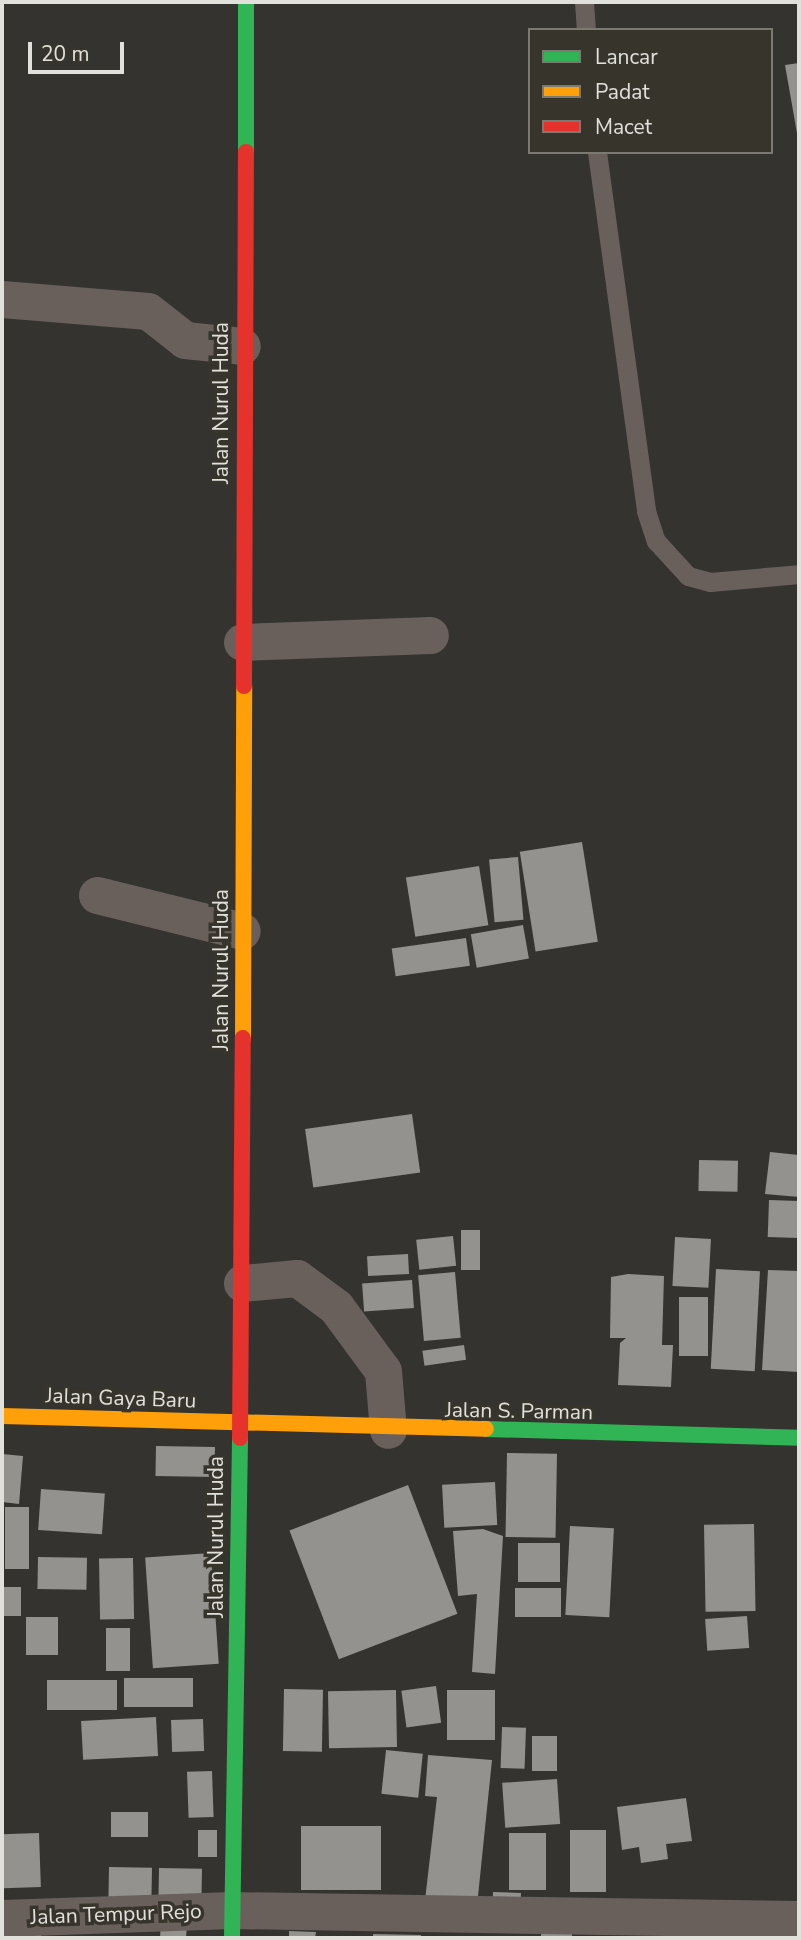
<!DOCTYPE html>
<style>
body{margin:0}
#map{position:relative;width:801px;height:1940px;overflow:hidden;background:#34332f;font-family:"Nunito Sans",sans-serif}
div>[style]{position:absolute}
.building>*{inset:0;background:#93928e;transform-origin:0 0}
.lane>*{height:19px;margin:-9.5px;padding:0 9.5px;transform-origin:9.5px;border-radius:9.5px;background:#69605c}
.street>*{height:37px;margin:-18.5px;padding:0 18.5px;transform-origin:18.5px;border-radius:18.5px;background:#69605c}
.fast>*{height:16px;margin:-8px;padding:0 8px;transform-origin:8px;border-radius:8px;background:#30b455}
.slow>*{height:16px;margin:-8px;padding:0 8px;transform-origin:8px;border-radius:8px;background:#ff9f0a}
.jam>*{height:16px;margin:-8px;padding:0 8px;transform-origin:8px;border-radius:8px;background:#e5322d}
span{translate:-50% -50%;white-space:nowrap;text-align:center;line-height:1.15;-webkit-text-stroke:7px #37342c;paint-order:stroke}
.street-label{font-size:21px;color:#e1e0db}
.frame{position:absolute;inset:0;border:4px solid #e1e0db;pointer-events:none}
.legend{position:absolute;left:528px;top:28px;width:245px;height:126px;box-sizing:border-box;background:#37342c;border:2px solid #7b7972;margin:0;padding:9px 12px;list-style:none;font-size:21px;color:#e1e0db}
.legend li{display:flex;align-items:center;gap:14px;height:35px}
.legend b{width:35px;border:2px solid #7b7972}
.scale{position:absolute;left:28px;top:42px;width:96px;height:32px;box-sizing:border-box;border:4px solid #e1e0db;border-top:0;padding-left:9px;font-size:21px;line-height:24px;white-space:nowrap;color:#e1e0db;-webkit-text-stroke:5px #37342c;paint-order:stroke}
</style>
<div id="map">
<div class="building">
<i style="clip-path:polygon(799px 63px,799px 139px,798px 139px,785px 65px)"></i>
<i style="left:582px;top:842px;width:101px;height:63px;rotate:81deg"></i>
<i style="left:518px;top:857px;width:63px;height:29px;rotate:85deg"></i>
<i style="left:479px;top:866px;width:60px;height:74px;rotate:81deg"></i>
<i style="left:523px;top:925px;width:34px;height:53px;rotate:80deg"></i>
<i style="left:466px;top:938px;width:28px;height:75px;rotate:82deg"></i>
<i style="left:412px;top:1114px;width:59px;height:108px;rotate:82deg"></i>
<i style="clip-path:polygon(770px 1152px,799px 1155px,799px 1197px,765px 1194px)"></i>
<i style="left:699px;top:1160px;width:39px;height:31px;rotate:1deg"></i>
<i style="left:769px;top:1200px;width:30px;height:37px;rotate:2deg"></i>
<i style="left:480px;top:1230px;width:40px;height:19px;rotate:90deg"></i>
<i style="left:453px;top:1236px;width:30px;height:37px;rotate:84deg"></i>
<i style="left:675px;top:1237px;width:36px;height:49px;rotate:3deg"></i>
<i style="left:408px;top:1254px;width:20px;height:41px;rotate:87deg"></i>
<i style="left:716px;top:1269px;width:44px;height:100px;rotate:3deg"></i>
<i style="clip-path:polygon(768px 1270px,799px 1271px,799px 1372px,762px 1370px)"></i>
<i style="left:455px;top:1272px;width:66px;height:37px;rotate:85deg"></i>
<i style="clip-path:polygon(628px 1274px,664px 1276px,662px 1345px,673px 1345px,671px 1387px,618px 1385px,620px 1343px,626px 1338px,610px 1338px,611px 1277px)"></i>
<i style="left:412px;top:1280px;width:28px;height:50px;rotate:86deg"></i>
<i style="left:679px;top:1297px;width:29px;height:59px"></i>
<i style="left:464px;top:1345px;width:15px;height:42px;rotate:82deg"></i>
<i style="left:156px;top:1446px;width:59px;height:30px;rotate:1deg"></i>
<i style="left:507px;top:1453px;width:50px;height:84px;rotate:1deg"></i>
<i style="clip-path:polygon(2px 1454px,23px 1456px,19px 1504px,2px 1502px)"></i>
<i style="left:495px;top:1482px;width:43px;height:53px;rotate:87deg"></i>
<i style="left:408px;top:1485px;width:138px;height:127px;rotate:69deg"></i>
<i style="left:41px;top:1489px;width:64px;height:41px;rotate:4deg"></i>
<i style="left:5px;top:1507px;width:24px;height:62px"></i>
<i style="left:754px;top:1524px;width:87px;height:50px;rotate:89deg"></i>
<i style="left:570px;top:1526px;width:44px;height:89px;rotate:3deg"></i>
<i style="clip-path:polygon(483px 1529px,503px 1536px,495px 1674px,472px 1672px,477px 1594px,458px 1596px,453px 1531px)"></i>
<i style="left:518px;top:1543px;width:42px;height:39px"></i>
<i style="left:211px;top:1553px;width:111px;height:66px;rotate:86deg"></i>
<i style="left:38px;top:1557px;width:49px;height:32px;rotate:1deg"></i>
<i style="left:133px;top:1558px;width:61px;height:34px;rotate:89deg"></i>
<i style="left:2px;top:1587px;width:19px;height:29px"></i>
<i style="left:515px;top:1588px;width:46px;height:29px"></i>
<i style="left:747px;top:1616px;width:32px;height:42px;rotate:86deg"></i>
<i style="left:58px;top:1617px;width:38px;height:32px;rotate:90deg"></i>
<i style="left:106px;top:1628px;width:24px;height:43px"></i>
<i style="left:124px;top:1678px;width:69px;height:29px"></i>
<i style="left:117px;top:1680px;width:30px;height:70px;rotate:90deg"></i>
<i style="left:436px;top:1686px;width:37px;height:35px;rotate:82deg"></i>
<i style="left:284px;top:1689px;width:39px;height:62px;rotate:1deg"></i>
<i style="left:396px;top:1690px;width:57px;height:68px;rotate:89deg"></i>
<i style="left:447px;top:1690px;width:48px;height:50px"></i>
<i style="left:156px;top:1717px;width:39px;height:75px;rotate:87deg"></i>
<i style="left:203px;top:1719px;width:32px;height:32px;rotate:88deg"></i>
<i style="left:502px;top:1727px;width:24px;height:41px;rotate:2deg"></i>
<i style="left:532px;top:1736px;width:25px;height:35px"></i>
<i style="left:386px;top:1750px;width:37px;height:44px;rotate:6deg"></i>
<i style="clip-path:polygon(428px 1755px,492px 1760px,477px 1906px,425px 1900px,437px 1797px,425px 1796px)"></i>
<i style="left:212px;top:1771px;width:46px;height:25px;rotate:88deg"></i>
<i style="left:557px;top:1779px;width:45px;height:55px;rotate:86deg"></i>
<i style="clip-path:polygon(686px 1798px,692px 1841px,666px 1844px,668px 1859px,641px 1863px,639px 1847px,622px 1850px,617px 1807px)"></i>
<i style="left:148px;top:1812px;width:25px;height:37px;rotate:90deg"></i>
<i style="left:301px;top:1826px;width:80px;height:64px"></i>
<i style="left:198px;top:1830px;width:19px;height:27px"></i>
<i style="left:570px;top:1830px;width:36px;height:62px"></i>
<i style="left:39px;top:1833px;width:54px;height:37px;rotate:88deg"></i>
<i style="left:509px;top:1833px;width:37px;height:57px"></i>
<i style="left:109px;top:1867px;width:43px;height:38px;rotate:1deg"></i>
<i style="left:159px;top:1868px;width:43px;height:29px;rotate:1deg"></i>
<i style="left:493px;top:1892px;width:28px;height:14px;rotate:2deg"></i>
<i style="clip-path:polygon(161px 1922px,187px 1925px,186px 1938px,160px 1938px)"></i>
<i style="left:572px;top:1925px;width:13px;height:31px;rotate:90deg"></i>
<i style="left:2px;top:1930px;width:39px;height:8px"></i>
<i style="clip-path:polygon(289px 1931px,316px 1932px,315px 1938px,289px 1938px)"></i>
<i style="clip-path:polygon(373px 1934px,421px 1935px,421px 1938px,373px 1938px)"></i>
</div>
<div class="lane">
<i style="left:584px;top:2px;width:28px;rotate:86deg"></i>
<i style="left:597px;top:152px;width:362px;rotate:82.2deg"></i>
<i style="left:646px;top:511px;width:32px;rotate:72deg"></i>
<i style="left:656px;top:541px;width:47px;rotate:47.6deg"></i>
<i style="left:688px;top:576px;width:23px;rotate:15deg"></i>
<i style="left:710px;top:582px;width:89px;rotate:-5.1deg"></i>
</div>
<div class="street">
<i style="left:2px;top:299px;width:146px;rotate:4.7deg"></i>
<i style="left:148px;top:311px;width:47px;rotate:38.1deg"></i>
<i style="left:185px;top:340px;width:57px;rotate:6deg"></i>
<i style="left:242px;top:642px;width:188px;rotate:-2.1deg"></i>
<i style="left:97px;top:895px;width:149px;rotate:13.9deg"></i>
<i style="left:242px;top:1283px;width:55px;rotate:-5.2deg"></i>
<i style="left:297px;top:1278px;width:49px;rotate:36.6deg"></i>
<i style="left:336px;top:1307px;width:79px;rotate:53.7deg"></i>
<i style="left:383px;top:1371px;width:59px;rotate:85.2deg"></i>
<i style="left:2px;top:1918px;width:229px;rotate:-2deg"></i>
<i style="left:231px;top:1910px;width:568px;rotate:0.91deg"></i>
</div>
<div class="fast">
<i style="left:246px;top:152px;width:150px;rotate:-90deg"></i>
<i style="left:486px;top:1429px;width:313px;rotate:1.6deg"></i>
<i style="left:232px;top:1938px;width:500px;rotate:-89.08deg"></i>
</div>
<div class="slow">
<i style="left:243px;top:1038px;width:352px;rotate:-89.8deg"></i>
<i style="left:2px;top:1416px;width:484px;rotate:1.5deg"></i>
</div>
<div class="jam">
<i style="left:244px;top:686px;width:534px;rotate:-89.79deg"></i>
<i style="left:240px;top:1438px;width:400px;rotate:-89.6deg"></i>
</div>
<div class="street-label">
<span style="left:221px;top:403px;rotate:-90deg">Jalan Nurul Huda</span>
<span style="left:221px;top:970px;rotate:-90deg">Jalan Nurul Huda</span>
<span style="left:121px;top:1398px;rotate:2deg">Jalan Gaya Baru</span>
<span style="left:519px;top:1411px;rotate:1deg">Jalan S. Parman</span>
<span style="left:216px;top:1537px;rotate:-90deg">Jalan Nurul Huda</span>
<span style="left:116px;top:1914px;rotate:-2deg">Jalan Tempur Rejo</span>
</div>
<div class="frame"></div>
<ul class="legend">
<li><b style="height:9px;background:#30b455"></b>Lancar</li>
<li><b style="height:9px;background:#ff9f0a"></b>Padat</li>
<li><b style="height:9px;background:#e5322d"></b>Macet</li>
</ul>
<div class="scale">20 m</div>
</div>
